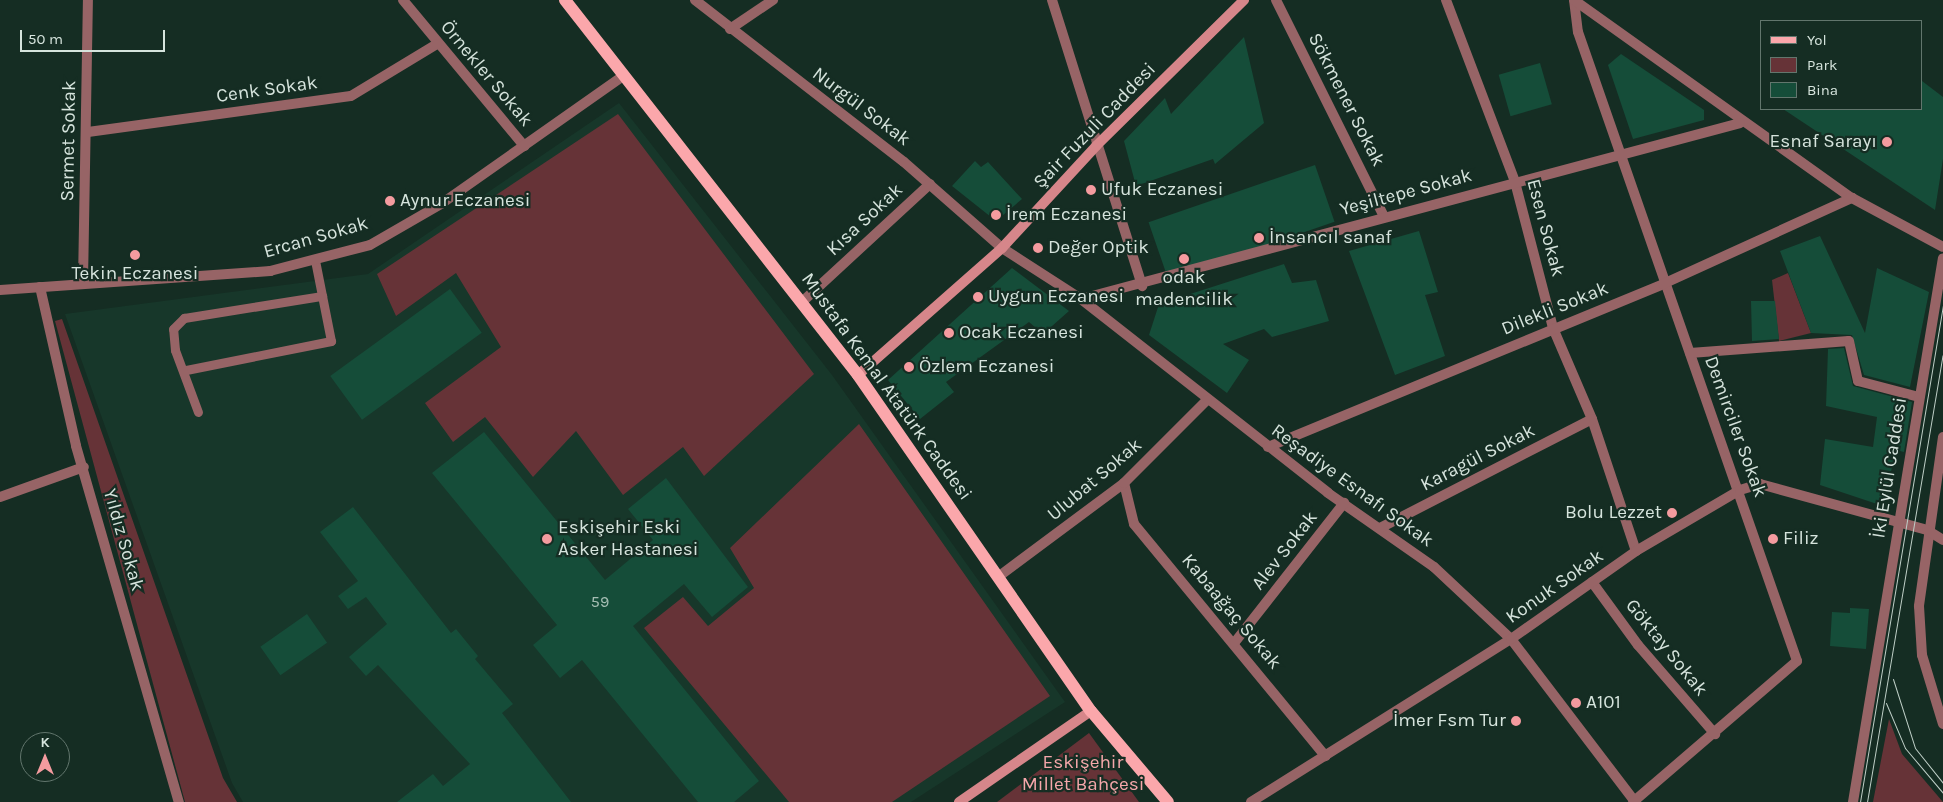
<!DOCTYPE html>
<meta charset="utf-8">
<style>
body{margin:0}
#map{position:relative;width:1943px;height:802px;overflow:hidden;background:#152d23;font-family:Karla,sans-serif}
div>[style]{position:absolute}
.built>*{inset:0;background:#17372a}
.green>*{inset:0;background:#663337}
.building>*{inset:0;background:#154d39;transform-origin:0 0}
.lane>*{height:9px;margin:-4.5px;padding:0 4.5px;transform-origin:4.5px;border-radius:4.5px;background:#976466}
.street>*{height:10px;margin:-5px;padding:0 5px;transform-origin:5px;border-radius:5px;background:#976466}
.secondary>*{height:10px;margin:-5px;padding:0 5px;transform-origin:5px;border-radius:5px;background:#d6868a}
.primary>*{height:12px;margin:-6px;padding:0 6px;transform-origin:6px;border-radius:6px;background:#fba7ab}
.tram>*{height:1px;margin:-0.5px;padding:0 0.5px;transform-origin:0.5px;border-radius:0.5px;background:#bfcfc7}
.dots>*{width:14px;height:14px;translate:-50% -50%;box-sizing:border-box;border:2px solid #152d23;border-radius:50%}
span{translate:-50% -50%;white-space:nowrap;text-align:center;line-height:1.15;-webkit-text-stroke:4.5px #152d23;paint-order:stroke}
.number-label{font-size:16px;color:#a6beb4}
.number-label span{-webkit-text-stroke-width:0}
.street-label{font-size:19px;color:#d6e4dd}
.poi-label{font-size:19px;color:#d6e4dd}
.right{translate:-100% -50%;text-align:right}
.left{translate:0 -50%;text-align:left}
.park-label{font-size:19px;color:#f5a7aa}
.legend{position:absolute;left:1760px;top:20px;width:162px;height:90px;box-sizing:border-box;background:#152d23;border:1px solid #62766d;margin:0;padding:6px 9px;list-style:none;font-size:15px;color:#d6e4dd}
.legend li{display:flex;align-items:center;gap:10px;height:25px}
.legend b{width:25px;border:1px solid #62766d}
.north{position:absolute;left:20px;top:732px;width:50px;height:50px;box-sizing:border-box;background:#152d23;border:1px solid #62766d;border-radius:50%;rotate:0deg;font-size:14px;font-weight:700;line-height:20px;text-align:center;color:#d6e4dd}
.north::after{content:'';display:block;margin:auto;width:18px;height:22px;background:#f49b9f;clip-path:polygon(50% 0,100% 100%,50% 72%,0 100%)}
.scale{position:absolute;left:20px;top:30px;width:145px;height:22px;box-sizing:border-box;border:2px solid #d6e4dd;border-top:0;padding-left:6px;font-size:15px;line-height:18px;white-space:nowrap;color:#d6e4dd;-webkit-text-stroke:4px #152d23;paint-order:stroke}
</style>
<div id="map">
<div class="built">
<i style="clip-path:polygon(619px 103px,832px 375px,1065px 702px,911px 802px,243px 802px,232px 783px,65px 314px,368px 274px)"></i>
</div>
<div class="green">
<i style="clip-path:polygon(618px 114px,814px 374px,704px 476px,683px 447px,623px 495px,576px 431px,533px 477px,485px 417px,453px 442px,425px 403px,501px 347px,456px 273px,396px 316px,377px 274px)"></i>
<i style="clip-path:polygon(1788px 273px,1811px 333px,1779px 341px,1772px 280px)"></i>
<i style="clip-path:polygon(62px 319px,223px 778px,237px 802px,185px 802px,55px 321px)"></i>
<i style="clip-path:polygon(859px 424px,1050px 696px,892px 802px,789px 802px,644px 628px,683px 597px,708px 626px,754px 588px,730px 548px)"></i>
<i style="clip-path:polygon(1889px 719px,1902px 754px,1943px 802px,1873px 802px)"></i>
<i style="clip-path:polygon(1089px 733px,1139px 802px,997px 802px)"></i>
</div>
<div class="building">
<i style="clip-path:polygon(1244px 37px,1264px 123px,1215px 164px,1213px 159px,1136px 186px,1124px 141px,1165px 98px,1171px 114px)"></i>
<i style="clip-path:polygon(1621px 54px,1704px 110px,1704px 120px,1633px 139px,1608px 65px)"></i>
<i style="left:1540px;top:63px;width:43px;height:43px;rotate:74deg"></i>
<i style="clip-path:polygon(1922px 81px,1943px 97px,1943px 159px,1935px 210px,1783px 109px,1922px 109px)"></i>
<i style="clip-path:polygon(975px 161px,981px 167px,988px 162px,1022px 199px,996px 221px,952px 186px)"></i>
<i style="left:1315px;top:165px;width:60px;height:176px;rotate:71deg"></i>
<i style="clip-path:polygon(1419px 231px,1438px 292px,1425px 295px,1445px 356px,1395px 375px,1349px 251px)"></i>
<i style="clip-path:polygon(1820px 236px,1865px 333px,1877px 268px,1929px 292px,1910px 387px,1864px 375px,1852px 335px,1811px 333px,1780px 251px)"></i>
<i style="clip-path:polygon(1284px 264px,1292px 283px,1316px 280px,1329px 321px,1272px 337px,1264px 329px,1223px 344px,1249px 360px,1227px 393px,1149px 335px,1159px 304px)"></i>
<i style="clip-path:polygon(1012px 268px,1069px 311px,1043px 334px,1029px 322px,946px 382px,954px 392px,920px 419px,888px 380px)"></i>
<i style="left:450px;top:289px;width:54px;height:148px;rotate:54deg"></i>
<i style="clip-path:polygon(1751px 301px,1775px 301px,1779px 339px,1752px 341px)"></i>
<i style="clip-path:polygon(1844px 348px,1853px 386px,1912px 402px,1904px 452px,1896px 450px,1883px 506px,1820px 485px,1825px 439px,1873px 447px,1877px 417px,1826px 406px,1828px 349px)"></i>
<i style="clip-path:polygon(484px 432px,605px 580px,653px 540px,628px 509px,666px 478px,748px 587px,712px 617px,684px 584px,633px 626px,759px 781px,734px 802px,698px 802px,582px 660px,560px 678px,533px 645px,557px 625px,432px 473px)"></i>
<i style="clip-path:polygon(353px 507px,451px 633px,456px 629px,478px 656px,475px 659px,513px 704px,502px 713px,571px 802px,397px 802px,433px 774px,443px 786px,470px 764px,378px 665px,366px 676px,349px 657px,387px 624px,366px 597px,348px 609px,338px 596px,358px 581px,320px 532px)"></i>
<i style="clip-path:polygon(1850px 608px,1869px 609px,1866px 649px,1830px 646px,1832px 612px,1850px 613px)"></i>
<i style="left:307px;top:614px;width:35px;height:57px;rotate:55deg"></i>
</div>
<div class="lane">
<i style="left:186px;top:370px;width:148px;rotate:-11.3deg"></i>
<i style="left:331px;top:341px;width:83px;rotate:-101.2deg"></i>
<i style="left:198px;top:412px;width:66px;rotate:-110.4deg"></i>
<i style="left:175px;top:350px;width:21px;rotate:-95deg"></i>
<i style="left:173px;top:329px;width:16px;rotate:-45deg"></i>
<i style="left:184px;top:318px;width:140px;rotate:-9.1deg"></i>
</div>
<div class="street">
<i style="left:403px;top:0;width:190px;rotate:50.3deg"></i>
<i style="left:695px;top:0;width:264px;rotate:37.8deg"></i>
<i style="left:904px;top:162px;width:130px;rotate:41.3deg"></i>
<i style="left:1002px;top:248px;width:94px;rotate:32.8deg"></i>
<i style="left:1081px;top:299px;width:314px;rotate:38.1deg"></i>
<i style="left:1328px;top:493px;width:129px;rotate:34.9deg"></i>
<i style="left:1434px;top:567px;width:105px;rotate:43.1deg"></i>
<i style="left:1511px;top:639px;width:205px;rotate:52.7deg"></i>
<i style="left:1052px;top:0;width:300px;rotate:72.5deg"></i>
<i style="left:1276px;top:0;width:242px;rotate:63.5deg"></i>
<i style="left:1446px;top:0;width:195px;rotate:69.2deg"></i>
<i style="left:1515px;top:182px;width:151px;rotate:75.4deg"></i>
<i style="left:1553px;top:328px;width:99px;rotate:66.8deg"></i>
<i style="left:1592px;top:419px;width:139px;rotate:71.6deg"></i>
<i style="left:1574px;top:0;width:32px;rotate:83deg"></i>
<i style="left:1578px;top:32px;width:666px;rotate:70.8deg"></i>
<i style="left:1797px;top:661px;width:216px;rotate:139.3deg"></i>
<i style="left:1574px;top:0;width:341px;rotate:35.5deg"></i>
<i style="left:1852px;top:198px;width:103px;rotate:28.3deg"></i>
<i style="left:730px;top:29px;width:52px;rotate:-34deg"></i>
<i style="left:88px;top:132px;width:265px;rotate:-7.8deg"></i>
<i style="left:351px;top:96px;width:100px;rotate:-31.2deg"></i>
<i style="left:83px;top:282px;width:282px;rotate:-89deg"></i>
<i style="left:40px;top:287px;width:163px;rotate:77.2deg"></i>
<i style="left:76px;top:446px;width:371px;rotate:73.9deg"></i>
<i style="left:0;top:290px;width:271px;rotate:-4deg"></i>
<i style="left:270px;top:271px;width:103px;rotate:-14.6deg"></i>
<i style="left:370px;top:245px;width:82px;rotate:-30deg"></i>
<i style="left:441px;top:204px;width:221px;rotate:-35.1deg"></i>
<i style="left:1081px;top:299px;width:682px;rotate:-14.95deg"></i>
<i style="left:802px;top:302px;width:174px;rotate:-42.7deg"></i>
<i style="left:1690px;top:353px;width:159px;rotate:-4.3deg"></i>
<i style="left:1849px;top:341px;width:41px;rotate:77.3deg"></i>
<i style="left:1858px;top:381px;width:63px;rotate:14.7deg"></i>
<i style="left:1943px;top:437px;width:171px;rotate:98.1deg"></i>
<i style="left:1919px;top:606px;width:49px;rotate:86.5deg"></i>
<i style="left:1922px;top:655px;width:72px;rotate:73.1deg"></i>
<i style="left:1268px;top:447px;width:427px;rotate:-22.4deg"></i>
<i style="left:1663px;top:284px;width:208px;rotate:-24.5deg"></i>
<i style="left:1124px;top:483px;width:42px;rotate:76.3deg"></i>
<i style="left:1134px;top:524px;width:301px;rotate:50.5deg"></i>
<i style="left:0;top:497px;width:89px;rotate:-19.7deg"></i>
<i style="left:1380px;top:528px;width:238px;rotate:-27.2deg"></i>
<i style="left:998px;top:577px;width:157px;rotate:-36.7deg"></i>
<i style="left:1124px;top:483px;width:117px;rotate:-45deg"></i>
<i style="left:1592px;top:582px;width:78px;rotate:53.9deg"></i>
<i style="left:1638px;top:645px;width:118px;rotate:49.1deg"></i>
<i style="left:1235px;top:642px;width:177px;rotate:-51.9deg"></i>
<i style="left:1251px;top:802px;width:307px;rotate:-32.1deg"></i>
<i style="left:1511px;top:639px;width:153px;rotate:-35.1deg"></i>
<i style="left:1636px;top:551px;width:121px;rotate:-30.4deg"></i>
<i style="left:1740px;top:490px;width:21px;rotate:-17deg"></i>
<i style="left:1760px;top:484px;width:173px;rotate:15.4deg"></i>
<i style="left:1927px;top:530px;width:19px;rotate:32deg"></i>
<i style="left:1853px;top:802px;width:551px;rotate:-80.61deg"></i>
</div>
<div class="secondary">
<i style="left:858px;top:375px;width:192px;rotate:-41.4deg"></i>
<i style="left:1002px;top:248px;width:139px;rotate:-47.3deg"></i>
<i style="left:1096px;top:146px;width:208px;rotate:-44.6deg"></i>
<i style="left:959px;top:802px;width:160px;rotate:-34.6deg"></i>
</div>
<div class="primary">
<i style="left:565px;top:0;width:476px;rotate:52deg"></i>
<i style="left:858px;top:375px;width:409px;rotate:55.3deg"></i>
<i style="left:1091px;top:711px;width:119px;rotate:49.8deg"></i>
</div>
<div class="tram">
<i style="left:1893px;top:679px;width:72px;rotate:72.3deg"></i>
<i style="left:1915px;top:748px;width:45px;rotate:51.3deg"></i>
<i style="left:1886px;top:703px;width:49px;rotate:67.1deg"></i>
<i style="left:1905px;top:748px;width:59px;rotate:49.8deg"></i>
<i style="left:1860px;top:802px;width:504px;rotate:-80.52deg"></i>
<i style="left:1867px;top:802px;width:453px;rotate:-80.4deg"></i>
</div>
<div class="dots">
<i style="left:1887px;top:142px;background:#f49b9f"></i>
<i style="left:1091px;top:190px;background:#f49b9f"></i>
<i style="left:390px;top:201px;background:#f49b9f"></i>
<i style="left:996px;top:215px;background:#f49b9f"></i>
<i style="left:1259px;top:238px;background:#f49b9f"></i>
<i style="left:1038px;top:248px;background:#f49b9f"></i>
<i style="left:135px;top:255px;background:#f49b9f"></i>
<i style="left:1184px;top:259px;background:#f49b9f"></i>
<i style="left:978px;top:297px;background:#f49b9f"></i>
<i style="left:949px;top:333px;background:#f49b9f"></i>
<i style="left:909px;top:367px;background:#f49b9f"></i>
<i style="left:1672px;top:513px;background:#f49b9f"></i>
<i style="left:547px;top:539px;background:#f49b9f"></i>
<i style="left:1773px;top:539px;background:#f49b9f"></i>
<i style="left:1576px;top:703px;background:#f49b9f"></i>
<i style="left:1516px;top:721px;background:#f49b9f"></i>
</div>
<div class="number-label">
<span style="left:600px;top:602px">59</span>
</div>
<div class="street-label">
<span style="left:486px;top:74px;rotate:50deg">Örnekler Sokak</span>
<span style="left:267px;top:90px;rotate:-8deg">Cenk Sokak</span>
<span style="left:1346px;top:100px;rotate:63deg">Sökmener Sokak</span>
<span style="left:861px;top:107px;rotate:37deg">Nurgül Sokak</span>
<span style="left:1095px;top:126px;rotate:-46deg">Şair Fuzuli Caddesi</span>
<span style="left:69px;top:141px;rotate:-89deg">Sermet Sokak</span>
<span style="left:1406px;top:193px;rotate:-15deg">Yeşiltepe Sokak</span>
<span style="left:865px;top:220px;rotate:-43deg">Kısa Sokak</span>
<span style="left:1545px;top:228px;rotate:75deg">Esen Sokak</span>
<span style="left:316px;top:238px;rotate:-16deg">Ercan Sokak</span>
<span style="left:1555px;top:309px;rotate:-22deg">Dilekli Sokak</span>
<span style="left:886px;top:387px;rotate:54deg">Mustafa Kemal Atatürk Caddesi</span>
<span style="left:1735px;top:427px;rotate:70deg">Demirciler Sokak</span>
<span style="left:1478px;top:458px;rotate:-27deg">Karagül Sokak</span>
<span style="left:1890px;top:468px;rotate:-81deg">İki Eylül Caddesi</span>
<span style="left:1095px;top:480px;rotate:-40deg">Ulubat Sokak</span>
<span style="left:1352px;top:486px;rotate:36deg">Reşadiye Esnafı Sokak</span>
<span style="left:123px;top:540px;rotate:74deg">Yıldız Sokak</span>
<span style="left:1285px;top:551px;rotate:-52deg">Alev Sokak</span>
<span style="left:1555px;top:587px;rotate:-35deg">Konuk Sokak</span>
<span style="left:1231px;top:612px;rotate:50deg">Kabaağaç Sokak</span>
<span style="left:1666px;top:648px;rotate:51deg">Göktay Sokak</span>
</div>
<div class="poi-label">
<span class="right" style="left:1877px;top:142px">Esnaf Sarayı</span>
<span class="left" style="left:1101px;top:190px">Ufuk Eczanesi</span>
<span class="left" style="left:400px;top:201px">Aynur Eczanesi</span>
<span class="left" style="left:1006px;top:215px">İrem Eczanesi</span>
<span class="left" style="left:1269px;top:238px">İnsancıl sanaf</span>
<span class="left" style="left:1048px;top:248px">Değer Optik</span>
<span style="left:135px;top:274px">Tekin Eczanesi</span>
<span style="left:1184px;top:289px">odak<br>madencilik</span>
<span class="left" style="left:988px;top:297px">Uygun Eczanesi</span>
<span class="left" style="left:959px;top:333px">Ocak Eczanesi</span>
<span class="left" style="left:919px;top:367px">Özlem Eczanesi</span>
<span class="right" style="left:1662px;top:513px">Bolu Lezzet</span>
<span class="left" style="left:558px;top:539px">Eskişehir Eski<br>Asker Hastanesi</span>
<span class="left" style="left:1783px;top:539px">Filiz</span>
<span class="left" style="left:1586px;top:703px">A101</span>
<span class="right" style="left:1506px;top:721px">İmer Fsm Tur</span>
</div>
<div class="park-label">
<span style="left:1083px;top:774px">Eskişehir<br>Millet Bahçesi</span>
</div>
<ul class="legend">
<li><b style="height:6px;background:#fba7ab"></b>Yol</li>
<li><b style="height:14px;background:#663337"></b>Park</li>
<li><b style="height:14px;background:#154d39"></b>Bina</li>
</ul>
<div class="north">K</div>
<div class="scale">50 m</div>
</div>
